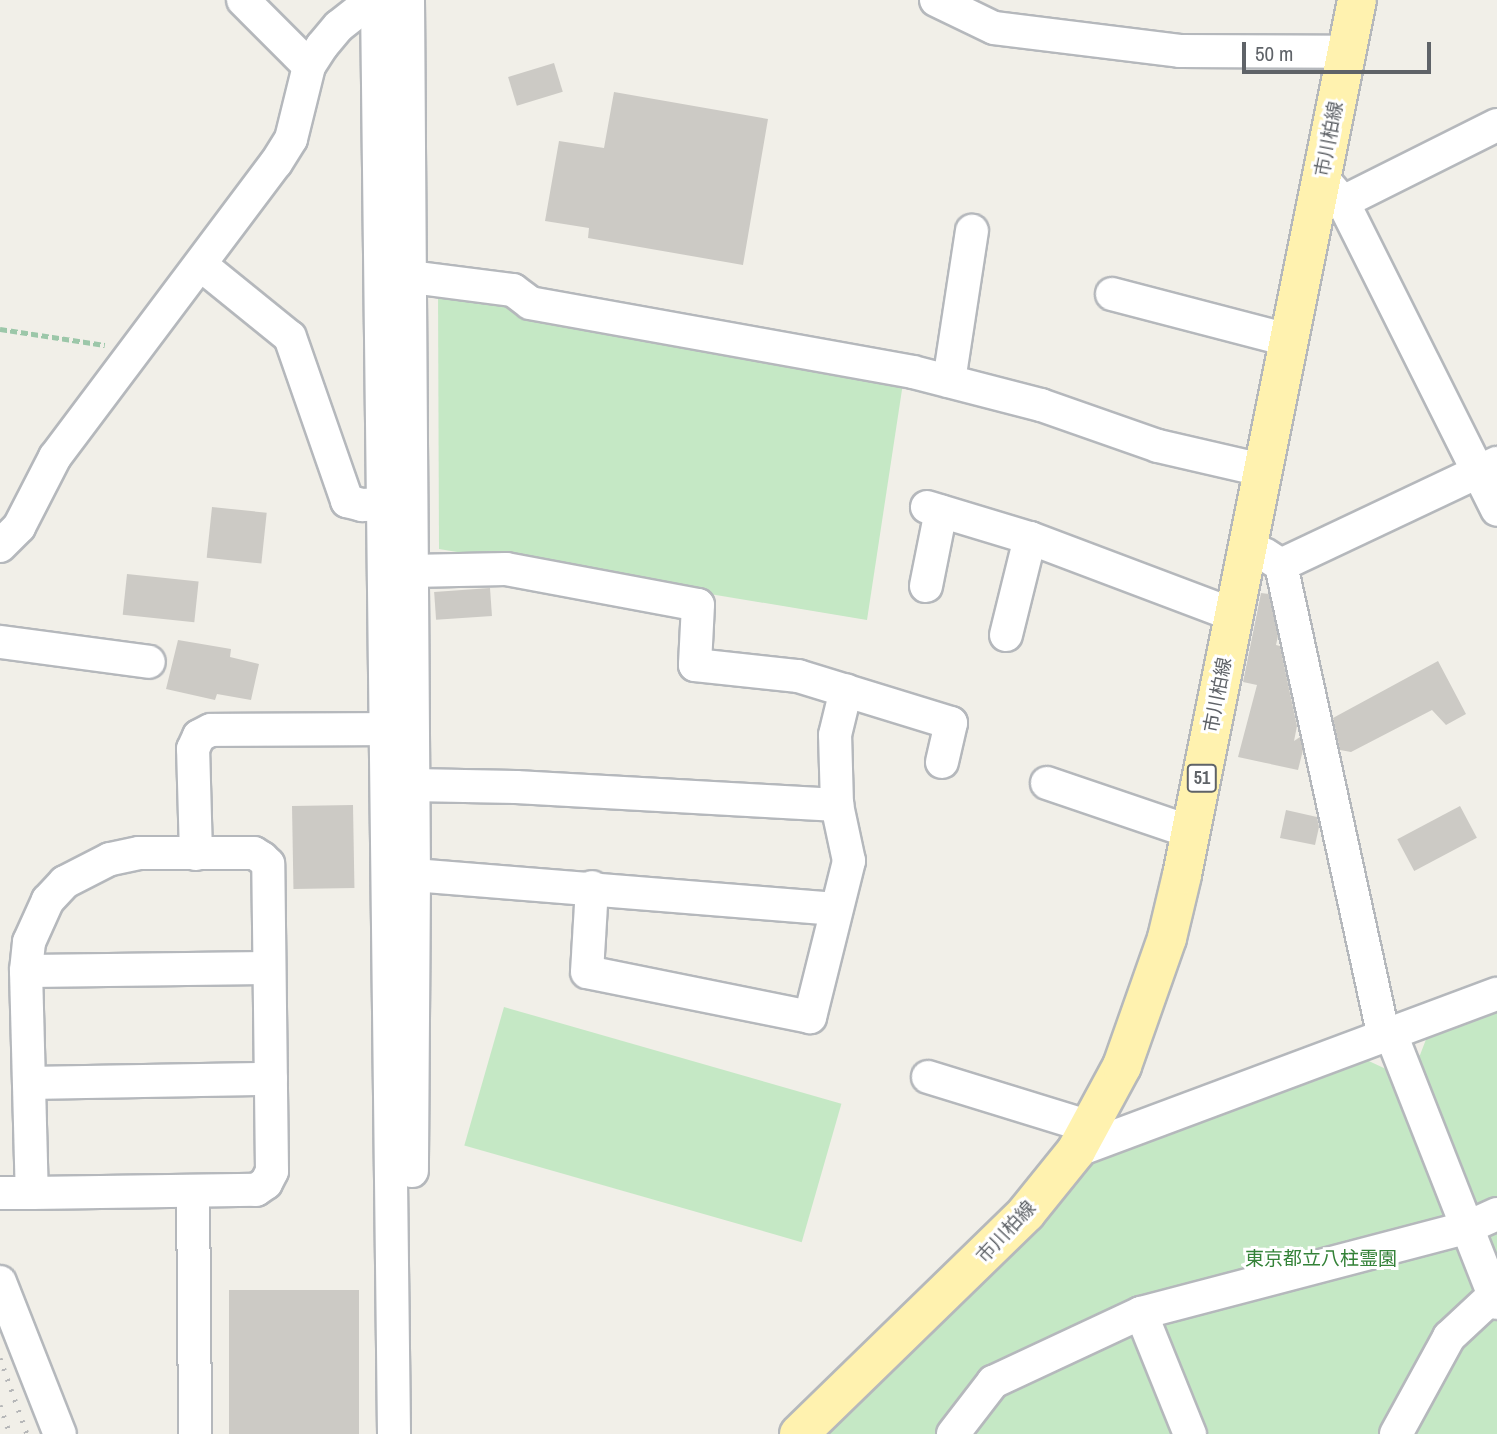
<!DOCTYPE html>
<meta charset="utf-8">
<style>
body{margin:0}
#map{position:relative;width:1497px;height:1434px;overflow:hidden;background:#f1efe8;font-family:"Archivo Narrow","Noto Sans JP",sans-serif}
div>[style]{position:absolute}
.green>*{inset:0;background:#c5e8c5;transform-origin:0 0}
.building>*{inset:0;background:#cccac5;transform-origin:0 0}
.path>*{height:4.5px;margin-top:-2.25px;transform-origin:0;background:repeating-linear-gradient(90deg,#9cc7a9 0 7px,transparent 0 10.5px)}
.roads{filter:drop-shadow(2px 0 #b5b8bc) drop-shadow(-2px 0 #b5b8bc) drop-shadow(0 2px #b5b8bc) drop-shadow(0 -2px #b5b8bc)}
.minor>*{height:32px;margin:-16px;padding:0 16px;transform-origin:16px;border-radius:16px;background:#fff}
.major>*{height:38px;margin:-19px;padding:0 19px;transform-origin:19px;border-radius:19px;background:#fff2af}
.rail>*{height:5px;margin-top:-2.5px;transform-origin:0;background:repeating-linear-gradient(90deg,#b6b7b8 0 2px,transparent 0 11px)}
span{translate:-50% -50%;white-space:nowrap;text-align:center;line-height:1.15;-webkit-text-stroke:6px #fff;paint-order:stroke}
.shield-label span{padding:2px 5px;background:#fff;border:2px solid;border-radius:5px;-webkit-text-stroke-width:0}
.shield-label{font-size:18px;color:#5f6368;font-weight:700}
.street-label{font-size:19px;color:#5f6368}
.park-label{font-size:19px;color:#348238}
.scale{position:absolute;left:1242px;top:42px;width:189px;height:32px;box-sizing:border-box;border:4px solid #5f6368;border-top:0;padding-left:9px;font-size:21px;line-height:24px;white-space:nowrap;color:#5f6368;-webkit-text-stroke:5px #fff;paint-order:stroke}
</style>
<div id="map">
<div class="green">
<i style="clip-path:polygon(438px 290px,903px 383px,867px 620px,439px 549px)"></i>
<i style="clip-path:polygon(1497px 1002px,1497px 1434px,828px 1434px,961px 1305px,1087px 1166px,1358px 1056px,1386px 1069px,1403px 1065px,1420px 1055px,1430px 1029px)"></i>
<i style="left:504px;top:1007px;width:351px;height:144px;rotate:16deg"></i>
</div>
<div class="building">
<i style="left:554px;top:63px;width:30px;height:48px;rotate:73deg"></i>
<i style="clip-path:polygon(614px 92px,768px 119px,743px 265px,588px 238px,589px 228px,545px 221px,559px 141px,604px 148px)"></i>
<i style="left:212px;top:507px;width:55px;height:51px;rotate:6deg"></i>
<i style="left:127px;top:574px;width:72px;height:41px;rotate:6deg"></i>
<i style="left:490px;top:588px;width:28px;height:56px;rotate:86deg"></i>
<i style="clip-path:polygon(1261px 593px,1269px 594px,1278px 636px,1276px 645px,1280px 646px,1297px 726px,1294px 741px,1300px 737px,1303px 750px,1298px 770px,1238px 757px,1257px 685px,1243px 682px)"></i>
<i style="clip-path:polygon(178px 640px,231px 649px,230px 657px,259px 664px,251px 700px,217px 694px,215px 700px,166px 689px)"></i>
<i style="clip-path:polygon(1438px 661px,1466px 714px,1446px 725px,1432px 710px,1351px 752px,1340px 750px,1333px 718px)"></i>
<i style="left:353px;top:805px;width:83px;height:61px;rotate:89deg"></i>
<i style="left:1460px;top:806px;width:36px;height:71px;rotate:62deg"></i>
<i style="clip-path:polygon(1286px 810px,1317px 817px,1319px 827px,1315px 845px,1280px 838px)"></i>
<i style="left:229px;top:1290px;width:130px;height:144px"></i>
</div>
<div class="path">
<i style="left:0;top:329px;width:106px;rotate:8.7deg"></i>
</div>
<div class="roads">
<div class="minor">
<i style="left:243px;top:0;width:93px;rotate:45deg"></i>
<i style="left:377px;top:0;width:1434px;rotate:89.32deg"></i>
<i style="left:408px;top:0;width:875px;rotate:89.61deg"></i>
<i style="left:414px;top:875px;width:296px;rotate:90.4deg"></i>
<i style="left:936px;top:0;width:64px;rotate:25.8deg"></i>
<i style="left:994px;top:28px;width:187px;rotate:7deg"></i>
<i style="left:1180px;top:51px;width:166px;rotate:0.3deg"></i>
<i style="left:1322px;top:178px;width:32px;rotate:49deg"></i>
<i style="left:1343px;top:202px;width:344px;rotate:63.4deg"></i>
<i style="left:1343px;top:202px;width:172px;rotate:-26.6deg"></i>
<i style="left:201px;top:265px;width:114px;rotate:39deg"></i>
<i style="left:290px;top:337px;width:174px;rotate:70.8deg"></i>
<i style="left:347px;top:501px;width:16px;rotate:15deg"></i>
<i style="left:362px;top:505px;width:20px;rotate:-3deg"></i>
<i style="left:411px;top:277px;width:103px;rotate:7.3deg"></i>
<i style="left:513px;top:290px;width:21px;rotate:37deg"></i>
<i style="left:530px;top:303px;width:389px;rotate:10.2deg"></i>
<i style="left:913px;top:372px;width:132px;rotate:14.5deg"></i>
<i style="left:1041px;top:405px;width:124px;rotate:19.3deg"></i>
<i style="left:1158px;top:446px;width:107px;rotate:13deg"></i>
<i style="left:1112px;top:294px;width:183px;rotate:14.6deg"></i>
<i style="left:949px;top:381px;width:152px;rotate:-81.3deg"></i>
<i style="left:927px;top:507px;width:108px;rotate:16.8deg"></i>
<i style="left:1030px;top:538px;width:218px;rotate:20.7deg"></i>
<i style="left:0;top:546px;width:27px;rotate:-45deg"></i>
<i style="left:19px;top:527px;width:79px;rotate:-62.8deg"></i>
<i style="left:55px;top:457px;width:368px;rotate:-53.1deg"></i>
<i style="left:276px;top:163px;width:28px;rotate:-58deg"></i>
<i style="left:291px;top:139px;width:75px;rotate:-76.1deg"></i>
<i style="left:309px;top:66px;width:24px;rotate:-57deg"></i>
<i style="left:322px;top:46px;width:26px;rotate:-50deg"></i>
<i style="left:339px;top:26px;width:42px;rotate:-38.2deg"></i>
<i style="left:1264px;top:554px;width:20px;rotate:33deg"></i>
<i style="left:1281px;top:565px;width:239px;rotate:-25.3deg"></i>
<i style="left:1281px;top:565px;width:483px;rotate:77.7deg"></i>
<i style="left:411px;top:571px;width:95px;rotate:-1.2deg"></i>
<i style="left:506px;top:569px;width:195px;rotate:10.6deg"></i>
<i style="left:698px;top:605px;width:60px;rotate:92.9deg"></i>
<i style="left:695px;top:665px;width:104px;rotate:6.1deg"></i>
<i style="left:798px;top:676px;width:160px;rotate:17.1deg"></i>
<i style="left:951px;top:723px;width:40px;rotate:103deg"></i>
<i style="left:926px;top:586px;width:76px;rotate:-78.7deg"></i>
<i style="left:1006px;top:635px;width:100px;rotate:-76.1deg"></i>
<i style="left:0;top:642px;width:150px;rotate:7.6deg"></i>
<i style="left:1047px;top:783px;width:152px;rotate:18.8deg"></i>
<i style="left:413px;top:785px;width:103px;rotate:1.1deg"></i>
<i style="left:516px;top:787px;width:322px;rotate:3.2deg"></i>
<i style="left:837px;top:805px;width:57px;rotate:77.9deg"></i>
<i style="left:849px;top:861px;width:161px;rotate:104deg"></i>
<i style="left:810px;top:1017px;width:227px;rotate:-168.6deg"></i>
<i style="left:587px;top:972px;width:85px;rotate:-86.6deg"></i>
<i style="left:837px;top:805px;width:70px;rotate:-91.6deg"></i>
<i style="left:835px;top:735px;width:46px;rotate:-76.3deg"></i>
<i style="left:196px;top:854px;width:105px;rotate:-91.6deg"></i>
<i style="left:193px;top:749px;width:14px;rotate:-65deg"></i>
<i style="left:199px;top:736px;width:13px;rotate:-27deg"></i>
<i style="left:211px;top:730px;width:173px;rotate:-0.3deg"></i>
<i style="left:414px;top:875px;width:423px;rotate:4.6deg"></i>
<i style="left:26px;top:971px;width:243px;rotate:-0.7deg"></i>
<i style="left:1391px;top:1034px;width:289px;rotate:68.5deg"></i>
<i style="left:928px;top:1077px;width:170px;rotate:17.1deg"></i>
<i style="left:30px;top:1083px;width:241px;rotate:-1deg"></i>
<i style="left:1076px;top:1151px;width:449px;rotate:-20.5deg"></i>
<i style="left:193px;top:1191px;width:243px;rotate:89.5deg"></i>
<i style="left:0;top:1193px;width:32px"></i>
<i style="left:32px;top:1193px;width:224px;rotate:-0.8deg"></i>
<i style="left:256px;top:1190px;width:12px;rotate:-35deg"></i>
<i style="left:266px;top:1183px;width:13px;rotate:-63deg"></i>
<i style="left:272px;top:1171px;width:307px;rotate:-90.7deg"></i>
<i style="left:268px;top:864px;width:8px;rotate:-135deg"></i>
<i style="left:262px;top:858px;width:9px;rotate:-148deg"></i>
<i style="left:254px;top:853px;width:115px;rotate:180deg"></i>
<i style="left:139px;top:853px;width:30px;rotate:168deg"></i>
<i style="left:110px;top:859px;width:51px;rotate:152.9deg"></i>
<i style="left:65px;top:882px;width:25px;rotate:133deg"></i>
<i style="left:48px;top:900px;width:46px;rotate:114.3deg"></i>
<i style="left:29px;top:942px;width:29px;rotate:96deg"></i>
<i style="left:26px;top:971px;width:222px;rotate:88.5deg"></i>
<i style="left:0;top:1282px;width:163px;rotate:68.5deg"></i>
<i style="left:1141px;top:1313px;width:131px;rotate:68deg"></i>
<i style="left:953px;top:1434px;width:66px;rotate:-52.4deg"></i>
<i style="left:993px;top:1382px;width:163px;rotate:-25deg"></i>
<i style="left:1141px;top:1313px;width:338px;rotate:-14.7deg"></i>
<i style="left:1468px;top:1227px;width:32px;rotate:-24deg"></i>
<i style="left:1396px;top:1434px;width:111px;rotate:-61.3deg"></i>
<i style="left:1449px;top:1337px;width:62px;rotate:-43deg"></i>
</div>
<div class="major">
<i style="left:799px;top:1434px;width:317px;rotate:-44.2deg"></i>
<i style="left:1026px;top:1213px;width:80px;rotate:-51.1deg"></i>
<i style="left:1076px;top:1151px;width:97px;rotate:-61.6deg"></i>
<i style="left:1122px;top:1066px;width:136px;rotate:-70.6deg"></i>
<i style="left:1167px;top:938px;width:65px;rotate:-76.6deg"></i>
<i style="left:1182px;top:875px;width:892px;rotate:-78.69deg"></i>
</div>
</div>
<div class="rail">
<i style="left:0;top:1358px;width:81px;rotate:70.4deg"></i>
<i style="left:0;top:1405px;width:31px;rotate:71deg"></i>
</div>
<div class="shield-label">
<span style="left:1202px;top:778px">51</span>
</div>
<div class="street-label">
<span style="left:1329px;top:139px;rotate:-79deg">市川柏線</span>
<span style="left:1218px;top:695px;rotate:-79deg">市川柏線</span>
<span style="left:1006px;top:1232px;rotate:-47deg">市川柏線</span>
</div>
<div class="park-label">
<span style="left:1321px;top:1259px">東京都立八柱霊園</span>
</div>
<div class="scale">50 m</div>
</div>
